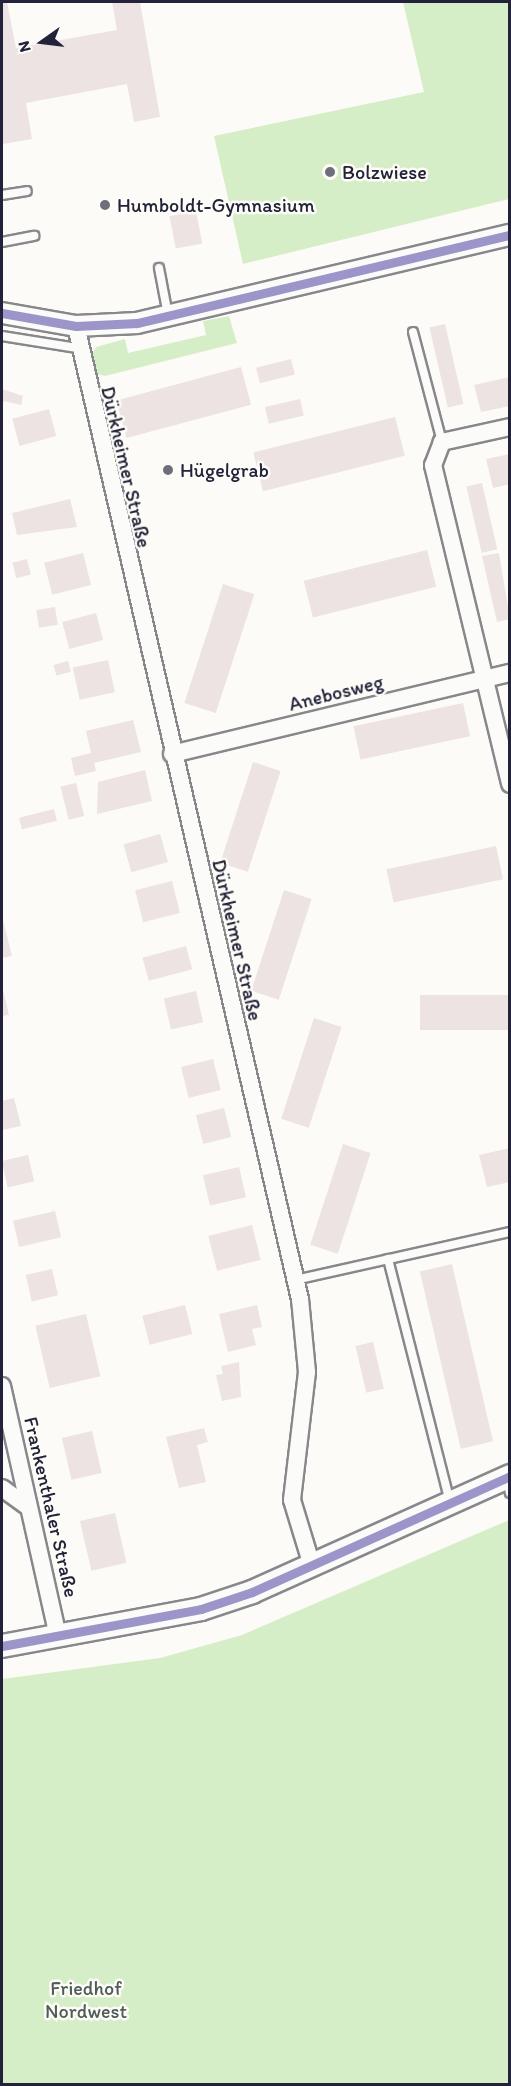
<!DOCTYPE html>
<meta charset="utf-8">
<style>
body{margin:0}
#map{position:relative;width:511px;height:2086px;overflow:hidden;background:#fcfbf8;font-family:Itim,sans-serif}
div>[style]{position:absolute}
.green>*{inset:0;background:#d6eec8}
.building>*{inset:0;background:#ece3e2;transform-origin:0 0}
.roads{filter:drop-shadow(2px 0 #88888c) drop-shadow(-2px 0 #88888c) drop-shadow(0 2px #88888c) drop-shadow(0 -2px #88888c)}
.service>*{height:8px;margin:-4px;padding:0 4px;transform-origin:4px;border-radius:4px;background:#fbfbf9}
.minor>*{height:16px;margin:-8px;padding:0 8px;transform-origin:8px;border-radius:8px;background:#fbfbf9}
.tertiary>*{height:20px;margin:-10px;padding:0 10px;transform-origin:10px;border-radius:10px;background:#fbfbf9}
.secondary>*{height:22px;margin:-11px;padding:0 11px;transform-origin:11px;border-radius:11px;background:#fbfbf9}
.bus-1>*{height:9px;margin:-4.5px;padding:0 4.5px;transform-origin:4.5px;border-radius:4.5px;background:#9b95c9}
.dots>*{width:16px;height:16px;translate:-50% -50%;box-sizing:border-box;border:3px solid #fdfcf7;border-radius:50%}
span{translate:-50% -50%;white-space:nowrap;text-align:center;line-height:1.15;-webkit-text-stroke:5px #fdfcf7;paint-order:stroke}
.poi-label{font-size:20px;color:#22223b}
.left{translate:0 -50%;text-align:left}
.street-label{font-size:20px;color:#22223b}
.park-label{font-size:20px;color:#4e5c5a}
.frame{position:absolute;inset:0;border:3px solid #22223b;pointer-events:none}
.north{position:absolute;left:12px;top:12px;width:60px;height:60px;-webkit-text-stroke:4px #fdfcf7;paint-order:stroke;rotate:256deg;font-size:16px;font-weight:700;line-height:24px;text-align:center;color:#22223b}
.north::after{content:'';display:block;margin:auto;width:21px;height:27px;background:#22223b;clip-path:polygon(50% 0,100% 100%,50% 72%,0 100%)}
</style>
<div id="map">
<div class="green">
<i style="clip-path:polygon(403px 2px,509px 2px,509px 199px,243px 264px,214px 136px,424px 92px)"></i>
<i style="clip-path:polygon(229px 316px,237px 343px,105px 376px,94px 373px,90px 358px,96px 347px,125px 339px,128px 353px,206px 335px,203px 321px)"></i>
<i style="clip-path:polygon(509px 1520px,509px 2084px,2px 2084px,2px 1679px,160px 1658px,242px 1635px)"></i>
</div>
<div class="building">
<i style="clip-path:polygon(2px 2px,7px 2px,16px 48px,117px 30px,112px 2px,140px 2px,160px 117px,134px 122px,127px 84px,26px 103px,32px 139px,3px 144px)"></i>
<i style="left:196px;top:211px;width:33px;height:27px;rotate:79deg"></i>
<i style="left:445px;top:324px;width:82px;height:16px;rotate:77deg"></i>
<i style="left:291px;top:359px;width:16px;height:36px;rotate:76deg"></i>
<i style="left:241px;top:367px;width:39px;height:129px;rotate:75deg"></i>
<i style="clip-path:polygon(510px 377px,510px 406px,481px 412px,474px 385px)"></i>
<i style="clip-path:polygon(2px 389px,23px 396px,21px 405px,4px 401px,2px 408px)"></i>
<i style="left:300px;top:399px;width:17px;height:36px;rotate:77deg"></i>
<i style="left:49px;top:409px;width:28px;height:38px;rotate:75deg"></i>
<i style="left:395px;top:417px;width:40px;height:146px;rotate:76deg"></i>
<i style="clip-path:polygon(510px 454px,510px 484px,493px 488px,486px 459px)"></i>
<i style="left:482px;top:483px;width:68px;height:16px;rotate:77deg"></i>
<i style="clip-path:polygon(70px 499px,77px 527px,17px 535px,12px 513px)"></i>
<i style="left:427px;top:550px;width:38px;height:127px;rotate:76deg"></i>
<i style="left:83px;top:553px;width:33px;height:40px;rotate:76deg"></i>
<i style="clip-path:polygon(499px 553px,510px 619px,497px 622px,482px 556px)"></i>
<i style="left:27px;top:559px;width:16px;height:15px;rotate:76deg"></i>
<i style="left:223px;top:584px;width:33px;height:125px;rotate:18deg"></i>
<i style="left:55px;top:607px;width:18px;height:19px;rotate:81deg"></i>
<i style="left:96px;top:613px;width:28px;height:35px;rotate:75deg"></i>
<i style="left:108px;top:660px;width:33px;height:36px;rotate:78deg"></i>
<i style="left:68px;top:661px;width:11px;height:15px;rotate:75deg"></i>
<i style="left:463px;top:703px;width:34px;height:112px;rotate:78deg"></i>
<i style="clip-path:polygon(133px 720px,141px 752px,94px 763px,96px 771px,75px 776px,71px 758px,91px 753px,86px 731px)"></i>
<i style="left:253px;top:762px;width:29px;height:106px;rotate:18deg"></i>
<i style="clip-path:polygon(145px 770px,152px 801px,97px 814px,98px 782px)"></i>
<i style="left:76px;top:783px;width:34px;height:16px;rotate:76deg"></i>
<i style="left:54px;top:809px;width:12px;height:36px;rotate:76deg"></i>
<i style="left:160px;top:834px;width:29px;height:38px;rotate:74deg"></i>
<i style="left:496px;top:846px;width:34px;height:112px;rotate:78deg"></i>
<i style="left:172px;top:881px;width:33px;height:38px;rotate:76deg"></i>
<i style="left:284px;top:890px;width:29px;height:106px;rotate:18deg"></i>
<i style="clip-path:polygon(2px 916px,12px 956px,2px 958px)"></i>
<i style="left:186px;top:946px;width:24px;height:45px;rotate:75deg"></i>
<i style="clip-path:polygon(2px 986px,9px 1015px,2px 1016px)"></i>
<i style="left:196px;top:991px;width:32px;height:33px;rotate:77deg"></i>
<i style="left:510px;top:995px;width:35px;height:90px;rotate:90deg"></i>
<i style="left:314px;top:1018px;width:29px;height:106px;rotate:18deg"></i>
<i style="left:213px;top:1059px;width:32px;height:33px;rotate:76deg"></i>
<i style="clip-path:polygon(14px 1098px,21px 1126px,2px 1130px,2px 1101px)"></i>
<i style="left:224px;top:1108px;width:30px;height:29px;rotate:76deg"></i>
<i style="left:343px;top:1144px;width:29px;height:106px;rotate:18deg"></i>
<i style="clip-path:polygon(510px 1148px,510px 1182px,487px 1187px,479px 1155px)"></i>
<i style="left:28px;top:1155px;width:27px;height:27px;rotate:77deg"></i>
<i style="left:239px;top:1167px;width:31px;height:37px;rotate:77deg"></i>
<i style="left:55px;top:1211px;width:27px;height:43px;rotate:77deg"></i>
<i style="left:252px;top:1225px;width:36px;height:45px;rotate:76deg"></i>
<i style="left:452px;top:1264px;width:182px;height:33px;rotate:77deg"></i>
<i style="left:52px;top:1269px;width:27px;height:27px;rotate:77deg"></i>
<i style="left:185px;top:1305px;width:30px;height:44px;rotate:76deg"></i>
<i style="clip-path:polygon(257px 1305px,262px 1327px,252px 1329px,256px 1345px,228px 1352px,219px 1314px)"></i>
<i style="left:86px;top:1314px;width:64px;height:52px;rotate:77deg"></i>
<i style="left:373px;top:1342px;width:48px;height:18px;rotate:77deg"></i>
<i style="clip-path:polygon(239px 1362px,241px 1397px,222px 1401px,216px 1375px,223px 1374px,221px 1366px)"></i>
<i style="clip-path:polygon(204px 1428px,208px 1442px,197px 1445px,206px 1482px,179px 1488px,166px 1437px)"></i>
<i style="left:92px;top:1431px;width:43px;height:31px;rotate:77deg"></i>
<i style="left:115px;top:1513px;width:51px;height:36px;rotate:77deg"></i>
</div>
<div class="roads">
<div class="service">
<i style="left:2px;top:195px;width:25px;rotate:-9deg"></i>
<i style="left:2px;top:242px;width:33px;rotate:-11deg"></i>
<i style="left:159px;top:268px;width:48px;rotate:79.2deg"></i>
<i style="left:413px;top:332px;width:114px;rotate:75.2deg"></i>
<i style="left:2px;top:336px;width:76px;rotate:9.1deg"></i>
<i style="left:388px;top:1259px;width:251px;rotate:75.7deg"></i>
<i style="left:295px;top:1280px;width:220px;rotate:-12.6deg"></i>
<i style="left:507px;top:1478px;width:15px;rotate:79deg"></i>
</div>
<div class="minor">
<i style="left:76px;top:326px;width:998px;rotate:77.04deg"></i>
<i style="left:300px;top:1299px;width:73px;rotate:84.5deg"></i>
<i style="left:307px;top:1372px;width:129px;rotate:96.7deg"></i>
<i style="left:292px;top:1500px;width:69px;rotate:73.1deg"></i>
<i style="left:510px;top:427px;width:70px;rotate:167.6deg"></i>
<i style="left:442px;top:442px;width:25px;rotate:111deg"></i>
<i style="left:433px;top:465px;width:328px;rotate:76.4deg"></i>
<i style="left:172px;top:754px;width:348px;rotate:-13.5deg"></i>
<i style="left:2px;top:1386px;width:257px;rotate:77.4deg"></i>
<i style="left:2px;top:1488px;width:32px;rotate:36deg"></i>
</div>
<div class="tertiary">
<i style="left:2px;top:313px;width:75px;rotate:10deg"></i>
<i style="left:76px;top:326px;width:61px;rotate:-2.8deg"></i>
<i style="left:137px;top:323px;width:383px;rotate:-13.3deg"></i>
</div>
<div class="secondary">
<i style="left:2px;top:1646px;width:202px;rotate:-10.5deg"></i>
<i style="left:201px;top:1609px;width:54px;rotate:-18.4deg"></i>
<i style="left:252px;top:1592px;width:283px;rotate:-24.2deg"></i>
</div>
</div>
<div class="bus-1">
<i style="left:2px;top:313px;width:75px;rotate:10deg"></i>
<i style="left:76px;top:326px;width:61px;rotate:-2.8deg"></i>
<i style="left:137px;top:323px;width:383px;rotate:-13.3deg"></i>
<i style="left:2px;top:1646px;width:202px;rotate:-10.5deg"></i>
<i style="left:201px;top:1609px;width:54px;rotate:-18.4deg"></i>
<i style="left:252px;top:1592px;width:283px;rotate:-24.2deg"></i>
</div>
<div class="dots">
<i style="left:330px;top:172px;background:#6e6e7d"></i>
<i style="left:105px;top:205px;background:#6e6e7d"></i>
<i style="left:168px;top:470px;background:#6e6e7d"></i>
</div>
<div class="poi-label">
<span class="left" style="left:342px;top:172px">Bolzwiese</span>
<span class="left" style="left:117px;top:205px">Humboldt-Gymnasium</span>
<span class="left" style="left:180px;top:470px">Hügelgrab</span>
</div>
<div class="street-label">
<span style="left:126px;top:467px;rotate:77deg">Dürkheimer Straße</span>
<span style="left:336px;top:693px;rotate:-14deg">Anebosweg</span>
<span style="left:237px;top:940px;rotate:77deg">Dürkheimer Straße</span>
<span style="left:51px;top:1507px;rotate:77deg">Frankenthaler Straße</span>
</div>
<div class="park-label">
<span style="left:86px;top:2000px">Friedhof<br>Nordwest</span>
</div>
<div class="frame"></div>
<div class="north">N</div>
</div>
